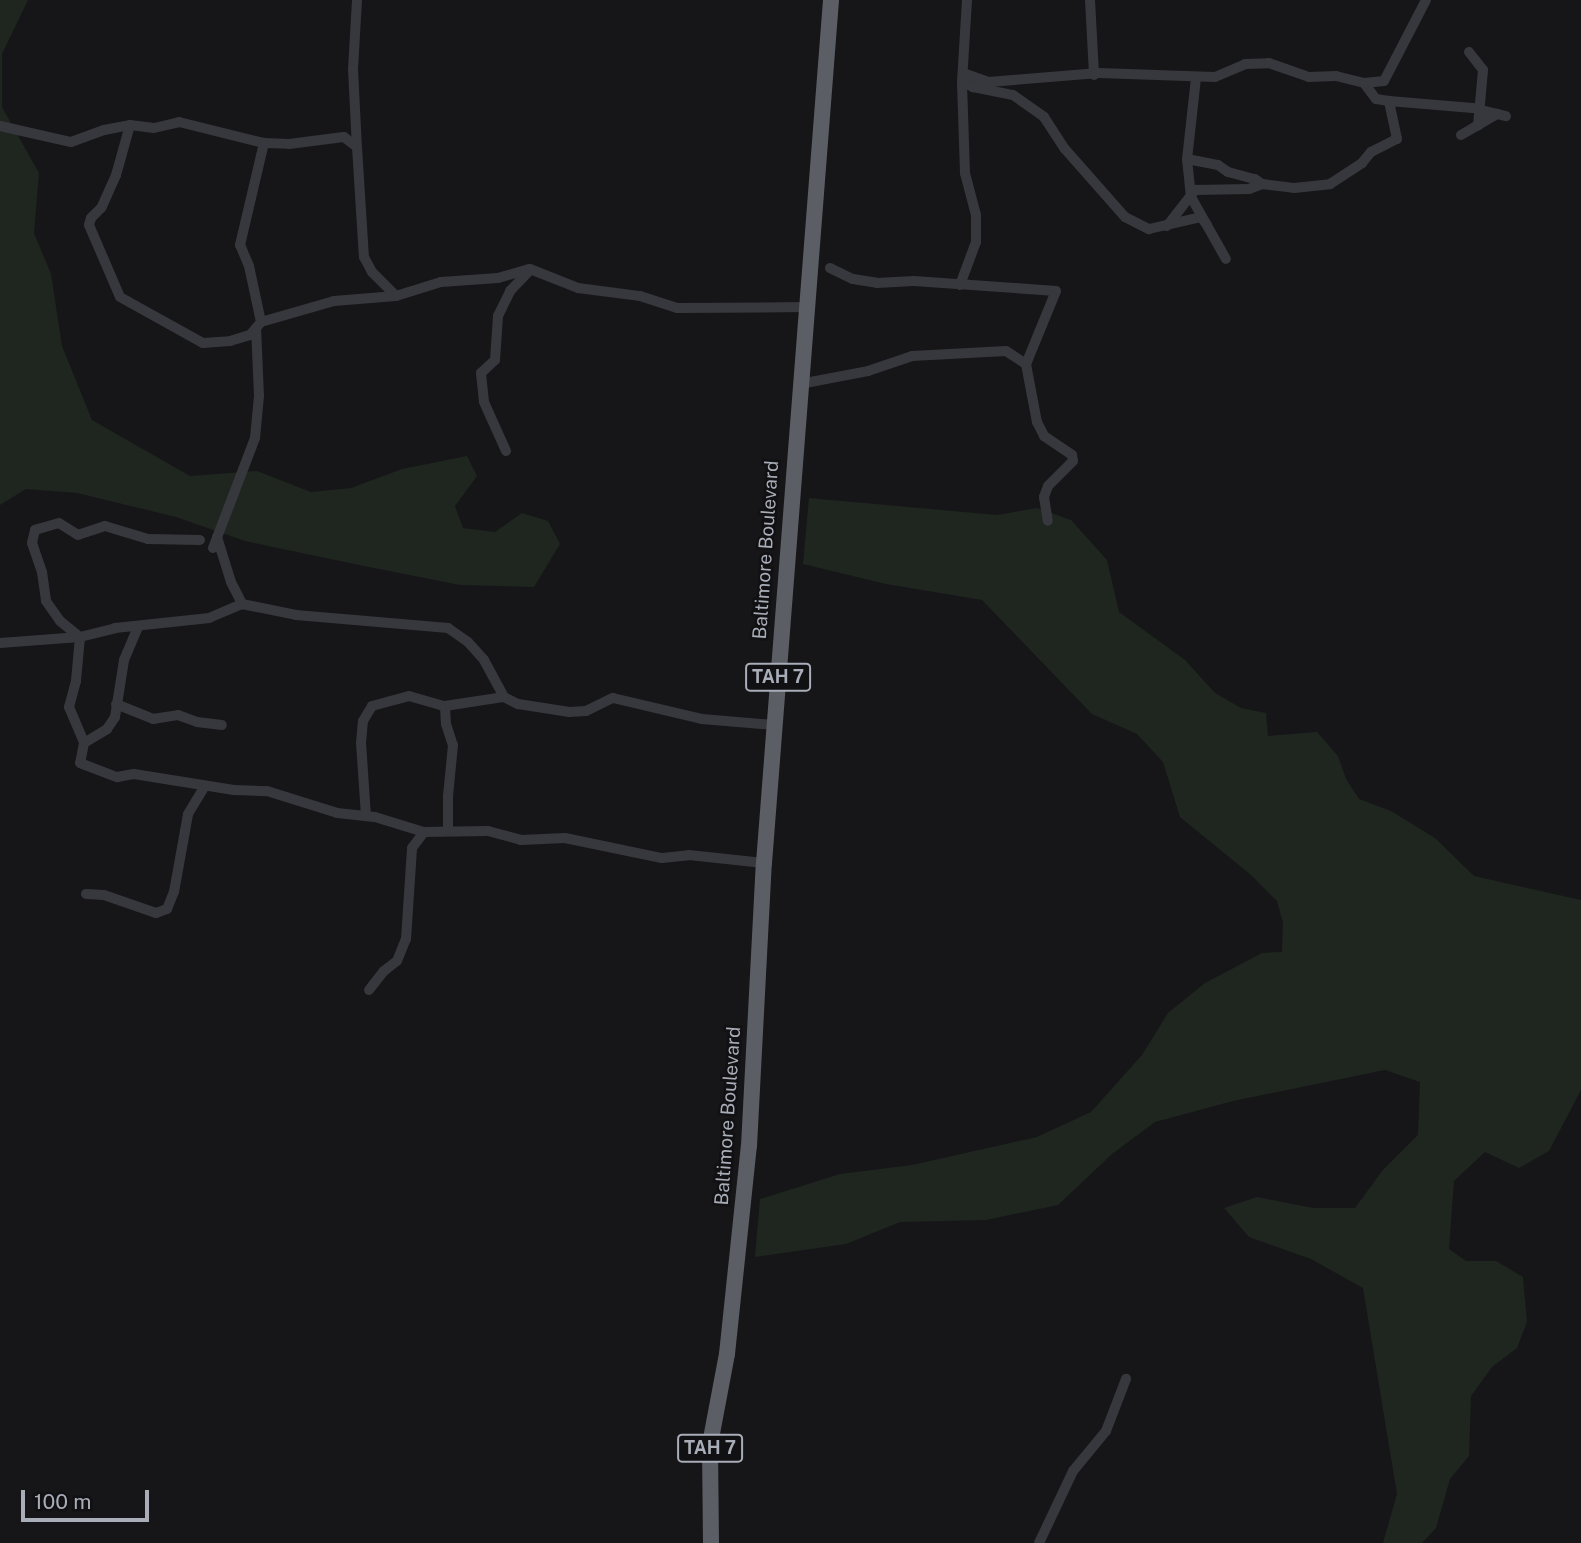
<!DOCTYPE html>
<style>
body{margin:0}
#map{position:relative;width:1581px;height:1543px;overflow:hidden;background:#161618;font-family:"Public Sans",sans-serif}
div>[style]{position:absolute}
.green>*{inset:0;background:#1e261f}
.minor>*{height:10px;margin:-5px;padding:0 5px;transform-origin:5px;border-radius:5px;background:#37383d}
.trunk>*{height:16px;margin:-8px;padding:0 8px;transform-origin:8px;border-radius:8px;background:#5b5e65}
span{translate:-50% -50%;white-space:nowrap;text-align:center;line-height:1.15;-webkit-text-stroke:5px #111113;paint-order:stroke}
.shield-label span{padding:2px 5px;background:#111113;border:2px solid;border-radius:5px;-webkit-text-stroke-width:0}
.shield-label{font-size:18px;color:#a8adb8;font-weight:700}
.street-label{font-size:19px;color:#a8adb8}
.scale{position:absolute;left:21px;top:1490px;width:128px;height:32px;box-sizing:border-box;border:4px solid #a8adb8;border-top:0;padding-left:9px;font-size:21px;line-height:24px;white-space:nowrap;color:#a8adb8;-webkit-text-stroke:5px #111113;paint-order:stroke}
</style>
<div id="map">
<div class="green">
<i style="clip-path:polygon(0 0,28px 0,2px 54px,2px 107px,39px 173px,34px 233px,51px 274px,62px 346px,92px 420px,190px 476px,257px 471px,311px 492px,351px 488px,402px 469px,467px 456px,477px 476px,455px 506px,463px 528px,495px 532px,522px 513px,548px 521px,560px 544px,534px 587px,460px 585px,364px 566px,245px 541px,176px 517px,77px 493px,26px 489px,0 505px)"></i>
<i style="clip-path:polygon(809px 498px,997px 515px,1037px 508px,1071px 520px,1107px 560px,1119px 612px,1185px 660px,1215px 693px,1241px 708px,1266px 713px,1268px 736px,1317px 732px,1338px 756px,1346px 779px,1359px 799px,1391px 811px,1435px 838px,1474px 876px,1581px 900px,1581px 1090px,1549px 1151px,1519px 1168px,1485px 1152px,1454px 1181px,1449px 1249px,1466px 1261px,1496px 1261px,1523px 1277px,1527px 1322px,1517px 1348px,1492px 1367px,1471px 1396px,1469px 1456px,1450px 1479px,1436px 1528px,1422px 1543px,1383px 1543px,1397px 1494px,1363px 1288px,1311px 1259px,1249px 1237px,1224px 1208px,1257px 1197px,1313px 1208px,1355px 1208px,1382px 1171px,1418px 1135px,1420px 1082px,1385px 1070px,1233px 1101px,1155px 1122px,1112px 1154px,1058px 1205px,986px 1220px,900px 1222px,846px 1244px,755px 1257px,760px 1199px,840px 1174px,912px 1165px,1037px 1137px,1091px 1112px,1142px 1055px,1168px 1013px,1205px 983px,1262px 953px,1282px 952px,1283px 923px,1277px 901px,1251px 875px,1180px 817px,1163px 762px,1137px 734px,1092px 714px,982px 600px,886px 584px,803px 564px)"></i>
</div>
<div class="minor">
<i style="left:357px;top:0;width:69px;rotate:93.3deg"></i>
<i style="left:353px;top:69px;width:78px;rotate:87.1deg"></i>
<i style="left:967px;top:0;width:81px;rotate:93.5deg"></i>
<i style="left:962px;top:81px;width:13px;rotate:29deg"></i>
<i style="left:973px;top:87px;width:41px;rotate:11.3deg"></i>
<i style="left:1013px;top:95px;width:38px;rotate:35deg"></i>
<i style="left:1044px;top:117px;width:38px;rotate:57deg"></i>
<i style="left:1065px;top:149px;width:91px;rotate:48.6deg"></i>
<i style="left:1125px;top:217px;width:27px;rotate:27deg"></i>
<i style="left:1149px;top:229px;width:53px;rotate:-13deg"></i>
<i style="left:1201px;top:217px;width:10px;rotate:53deg"></i>
<i style="left:1090px;top:0;width:75px;rotate:86.9deg"></i>
<i style="left:1469px;top:52px;width:23px;rotate:52deg"></i>
<i style="left:1483px;top:70px;width:56px;rotate:95.1deg"></i>
<i style="left:963px;top:73px;width:28px;rotate:19deg"></i>
<i style="left:989px;top:82px;width:110px;rotate:-4.7deg"></i>
<i style="left:1099px;top:73px;width:116px;rotate:2deg"></i>
<i style="left:1215px;top:77px;width:33px;rotate:-23deg"></i>
<i style="left:1245px;top:64px;width:24px;rotate:-2deg"></i>
<i style="left:1269px;top:63px;width:42px;rotate:19.3deg"></i>
<i style="left:1309px;top:77px;width:27px;rotate:-2deg"></i>
<i style="left:1336px;top:76px;width:29px;rotate:14deg"></i>
<i style="left:1196px;top:78px;width:81px;rotate:96.3deg"></i>
<i style="left:1187px;top:159px;width:38px;rotate:84deg"></i>
<i style="left:1191px;top:197px;width:71px;rotate:60.6deg"></i>
<i style="left:1389px;top:101px;width:84px;rotate:4.8deg"></i>
<i style="left:1473px;top:108px;width:34px;rotate:14deg"></i>
<i style="left:130px;top:125px;width:52px;rotate:105.6deg"></i>
<i style="left:116px;top:175px;width:36px;rotate:114deg"></i>
<i style="left:101px;top:208px;width:14px;rotate:135deg"></i>
<i style="left:91px;top:218px;width:7px;rotate:106deg"></i>
<i style="left:89px;top:225px;width:78px;rotate:66.7deg"></i>
<i style="left:120px;top:297px;width:95px;rotate:29deg"></i>
<i style="left:203px;top:343px;width:27px;rotate:-4deg"></i>
<i style="left:230px;top:341px;width:21px;rotate:-17deg"></i>
<i style="left:250px;top:335px;width:9px;rotate:-49deg"></i>
<i style="left:0;top:126px;width:73px;rotate:12.7deg"></i>
<i style="left:71px;top:142px;width:35px;rotate:-20deg"></i>
<i style="left:104px;top:130px;width:26px;rotate:-11deg"></i>
<i style="left:130px;top:125px;width:24px;rotate:7deg"></i>
<i style="left:154px;top:128px;width:26px;rotate:-13deg"></i>
<i style="left:179px;top:122px;width:88px;rotate:13.9deg"></i>
<i style="left:264px;top:143px;width:25px;rotate:2deg"></i>
<i style="left:289px;top:144px;width:55px;rotate:-7.3deg"></i>
<i style="left:344px;top:137px;width:16px;rotate:38deg"></i>
<i style="left:357px;top:147px;width:110px;rotate:86.4deg"></i>
<i style="left:364px;top:257px;width:17px;rotate:62deg"></i>
<i style="left:372px;top:272px;width:34px;rotate:45deg"></i>
<i style="left:1461px;top:135px;width:42px;rotate:-30.3deg"></i>
<i style="left:1187px;top:159px;width:32px;rotate:11deg"></i>
<i style="left:1218px;top:165px;width:12px;rotate:35deg"></i>
<i style="left:1228px;top:172px;width:28px;rotate:15deg"></i>
<i style="left:1255px;top:179px;width:9px;rotate:36deg"></i>
<i style="left:1167px;top:226px;width:46px;rotate:-52.1deg"></i>
<i style="left:1195px;top:190px;width:54px;rotate:-1.1deg"></i>
<i style="left:1249px;top:189px;width:14px;rotate:-21deg"></i>
<i style="left:1262px;top:184px;width:32px;rotate:7deg"></i>
<i style="left:1294px;top:188px;width:36px;rotate:-6deg"></i>
<i style="left:1330px;top:184px;width:38px;rotate:-33deg"></i>
<i style="left:1362px;top:163px;width:14px;rotate:-51deg"></i>
<i style="left:1371px;top:152px;width:29px;rotate:-27deg"></i>
<i style="left:1397px;top:139px;width:39px;rotate:-102deg"></i>
<i style="left:1389px;top:101px;width:13px;rotate:-171deg"></i>
<i style="left:1376px;top:99px;width:20px;rotate:-127deg"></i>
<i style="left:1364px;top:83px;width:20px;rotate:-6deg"></i>
<i style="left:1384px;top:81px;width:91px;rotate:-62.6deg"></i>
<i style="left:830px;top:268px;width:25px;rotate:26deg"></i>
<i style="left:853px;top:279px;width:24px;rotate:9deg"></i>
<i style="left:877px;top:283px;width:37px;rotate:-3deg"></i>
<i style="left:914px;top:281px;width:142px;rotate:4deg"></i>
<i style="left:1056px;top:291px;width:79px;rotate:112.3deg"></i>
<i style="left:1026px;top:364px;width:59px;rotate:79.3deg"></i>
<i style="left:1037px;top:422px;width:16px;rotate:63deg"></i>
<i style="left:1044px;top:436px;width:34px;rotate:34deg"></i>
<i style="left:1072px;top:455px;width:6px;rotate:81deg"></i>
<i style="left:1073px;top:461px;width:35px;rotate:135deg"></i>
<i style="left:1048px;top:486px;width:12px;rotate:110deg"></i>
<i style="left:1044px;top:497px;width:24px;rotate:81deg"></i>
<i style="left:960px;top:285px;width:46px;rotate:-69.6deg"></i>
<i style="left:976px;top:242px;width:27px;rotate:-90deg"></i>
<i style="left:976px;top:215px;width:43px;rotate:-104.7deg"></i>
<i style="left:965px;top:173px;width:92px;rotate:-91.9deg"></i>
<i style="left:261px;top:322px;width:57px;rotate:-102.1deg"></i>
<i style="left:249px;top:266px;width:23px;rotate:-113deg"></i>
<i style="left:240px;top:245px;width:105px;rotate:-76.8deg"></i>
<i style="left:800px;top:384px;width:69px;rotate:-10.8deg"></i>
<i style="left:868px;top:371px;width:46px;rotate:-18.8deg"></i>
<i style="left:912px;top:356px;width:94px;rotate:-3deg"></i>
<i style="left:1006px;top:351px;width:24px;rotate:33deg"></i>
<i style="left:506px;top:451px;width:54px;rotate:-114.2deg"></i>
<i style="left:484px;top:402px;width:29px;rotate:-96deg"></i>
<i style="left:481px;top:373px;width:19px;rotate:-43deg"></i>
<i style="left:495px;top:360px;width:44px;rotate:-86.1deg"></i>
<i style="left:498px;top:316px;width:28px;rotate:-64deg"></i>
<i style="left:510px;top:291px;width:29px;rotate:-46deg"></i>
<i style="left:217px;top:537px;width:47px;rotate:72.7deg"></i>
<i style="left:231px;top:582px;width:25px;rotate:63deg"></i>
<i style="left:200px;top:540px;width:52px;rotate:-178.9deg"></i>
<i style="left:148px;top:539px;width:45px;rotate:-163.2deg"></i>
<i style="left:105px;top:526px;width:28px;rotate:162deg"></i>
<i style="left:78px;top:535px;width:22px;rotate:-148deg"></i>
<i style="left:59px;top:523px;width:25px;rotate:164deg"></i>
<i style="left:35px;top:530px;width:13px;rotate:103deg"></i>
<i style="left:32px;top:543px;width:31px;rotate:71deg"></i>
<i style="left:42px;top:572px;width:29px;rotate:82deg"></i>
<i style="left:46px;top:601px;width:24px;rotate:55deg"></i>
<i style="left:60px;top:621px;width:26px;rotate:39deg"></i>
<i style="left:80px;top:637px;width:36px;rotate:-14deg"></i>
<i style="left:115px;top:628px;width:95px;rotate:-6.1deg"></i>
<i style="left:209px;top:618px;width:36px;rotate:-23deg"></i>
<i style="left:242px;top:604px;width:55px;rotate:11.5deg"></i>
<i style="left:296px;top:615px;width:153px;rotate:4.9deg"></i>
<i style="left:448px;top:628px;width:24px;rotate:35deg"></i>
<i style="left:468px;top:642px;width:24px;rotate:48deg"></i>
<i style="left:484px;top:660px;width:42px;rotate:61.6deg"></i>
<i style="left:504px;top:697px;width:16px;rotate:27deg"></i>
<i style="left:518px;top:704px;width:52px;rotate:8.9deg"></i>
<i style="left:569px;top:712px;width:17px;rotate:-3deg"></i>
<i style="left:586px;top:711px;width:30px;rotate:-26deg"></i>
<i style="left:613px;top:698px;width:91px;rotate:13.3deg"></i>
<i style="left:702px;top:719px;width:72px;rotate:4.8deg"></i>
<i style="left:213px;top:548px;width:118px;rotate:-69.1deg"></i>
<i style="left:255px;top:438px;width:42px;rotate:-84.6deg"></i>
<i style="left:259px;top:396px;width:68px;rotate:-92.5deg"></i>
<i style="left:256px;top:328px;width:8px;rotate:-50deg"></i>
<i style="left:261px;top:322px;width:76px;rotate:-16deg"></i>
<i style="left:334px;top:301px;width:62px;rotate:-4.6deg"></i>
<i style="left:396px;top:296px;width:47px;rotate:-17.3deg"></i>
<i style="left:441px;top:282px;width:57px;rotate:-4deg"></i>
<i style="left:498px;top:278px;width:33px;rotate:-16deg"></i>
<i style="left:530px;top:269px;width:52px;rotate:21.6deg"></i>
<i style="left:578px;top:288px;width:63px;rotate:7.4deg"></i>
<i style="left:640px;top:296px;width:39px;rotate:18deg"></i>
<i style="left:677px;top:308px;width:129px;rotate:-0.4deg"></i>
<i style="left:0;top:643px;width:80px;rotate:-4.3deg"></i>
<i style="left:80px;top:637px;width:44px;rotate:95.2deg"></i>
<i style="left:76px;top:681px;width:27px;rotate:105deg"></i>
<i style="left:69px;top:707px;width:39px;rotate:67deg"></i>
<i style="left:84px;top:743px;width:20px;rotate:101deg"></i>
<i style="left:80px;top:763px;width:40px;rotate:21deg"></i>
<i style="left:117px;top:777px;width:17px;rotate:-10deg"></i>
<i style="left:134px;top:774px;width:101px;rotate:9.1deg"></i>
<i style="left:234px;top:790px;width:33px;rotate:2deg"></i>
<i style="left:267px;top:791px;width:73px;rotate:17.4deg"></i>
<i style="left:337px;top:813px;width:38px;rotate:6deg"></i>
<i style="left:375px;top:817px;width:51px;rotate:17deg"></i>
<i style="left:424px;top:832px;width:64px;rotate:-0.9deg"></i>
<i style="left:488px;top:831px;width:34px;rotate:15deg"></i>
<i style="left:521px;top:840px;width:44px;rotate:-2.6deg"></i>
<i style="left:565px;top:838px;width:99px;rotate:11.7deg"></i>
<i style="left:662px;top:858px;width:27px;rotate:-6deg"></i>
<i style="left:689px;top:855px;width:75px;rotate:6.1deg"></i>
<i style="left:116px;top:704px;width:40px;rotate:22deg"></i>
<i style="left:153px;top:719px;width:25px;rotate:-9deg"></i>
<i style="left:178px;top:715px;width:20px;rotate:20deg"></i>
<i style="left:197px;top:722px;width:25px;rotate:7deg"></i>
<i style="left:445px;top:706px;width:18px;rotate:87deg"></i>
<i style="left:446px;top:724px;width:22px;rotate:72deg"></i>
<i style="left:453px;top:745px;width:51px;rotate:95.6deg"></i>
<i style="left:448px;top:796px;width:35px;rotate:90deg"></i>
<i style="left:84px;top:743px;width:27px;rotate:-31deg"></i>
<i style="left:107px;top:729px;width:14px;rotate:-56deg"></i>
<i style="left:115px;top:717px;width:58px;rotate:-81deg"></i>
<i style="left:124px;top:660px;width:36px;rotate:-67deg"></i>
<i style="left:366px;top:816px;width:73px;rotate:-93.9deg"></i>
<i style="left:361px;top:743px;width:22px;rotate:-85deg"></i>
<i style="left:363px;top:721px;width:17px;rotate:-59deg"></i>
<i style="left:372px;top:706px;width:38px;rotate:-15deg"></i>
<i style="left:409px;top:696px;width:37px;rotate:16deg"></i>
<i style="left:445px;top:706px;width:60px;rotate:-8.7deg"></i>
<i style="left:86px;top:894px;width:18px;rotate:3deg"></i>
<i style="left:104px;top:895px;width:55px;rotate:19.1deg"></i>
<i style="left:156px;top:913px;width:12px;rotate:-20deg"></i>
<i style="left:167px;top:909px;width:18px;rotate:-68deg"></i>
<i style="left:174px;top:892px;width:79px;rotate:-79.8deg"></i>
<i style="left:188px;top:814px;width:33px;rotate:-59deg"></i>
<i style="left:369px;top:990px;width:24px;rotate:-52deg"></i>
<i style="left:384px;top:971px;width:16px;rotate:-38deg"></i>
<i style="left:397px;top:961px;width:24px;rotate:-68deg"></i>
<i style="left:406px;top:939px;width:91px;rotate:-86.2deg"></i>
<i style="left:412px;top:848px;width:20px;rotate:-53deg"></i>
<i style="left:1039px;top:1543px;width:80px;rotate:-64.7deg"></i>
<i style="left:1073px;top:1471px;width:52px;rotate:-50.5deg"></i>
<i style="left:1106px;top:1431px;width:56px;rotate:-69deg"></i>
</div>
<div class="trunk">
<i style="left:711px;top:1543px;width:99px;rotate:-90.6deg"></i>
<i style="left:710px;top:1444px;width:92px;rotate:-79.3deg"></i>
<i style="left:727px;top:1354px;width:209px;rotate:-84deg"></i>
<i style="left:749px;top:1146px;width:283px;rotate:-87deg"></i>
<i style="left:764px;top:863px;width:866px;rotate:-85.56deg"></i>
</div>
<div class="shield-label">
<span style="left:778px;top:677px">TAH 7</span>
<span style="left:710px;top:1448px">TAH 7</span>
</div>
<div class="street-label">
<span style="left:766px;top:550px;rotate:-86deg">Baltimore Boulevard</span>
<span style="left:728px;top:1116px;rotate:-86deg">Baltimore Boulevard</span>
</div>
<div class="scale">100 m</div>
</div>
